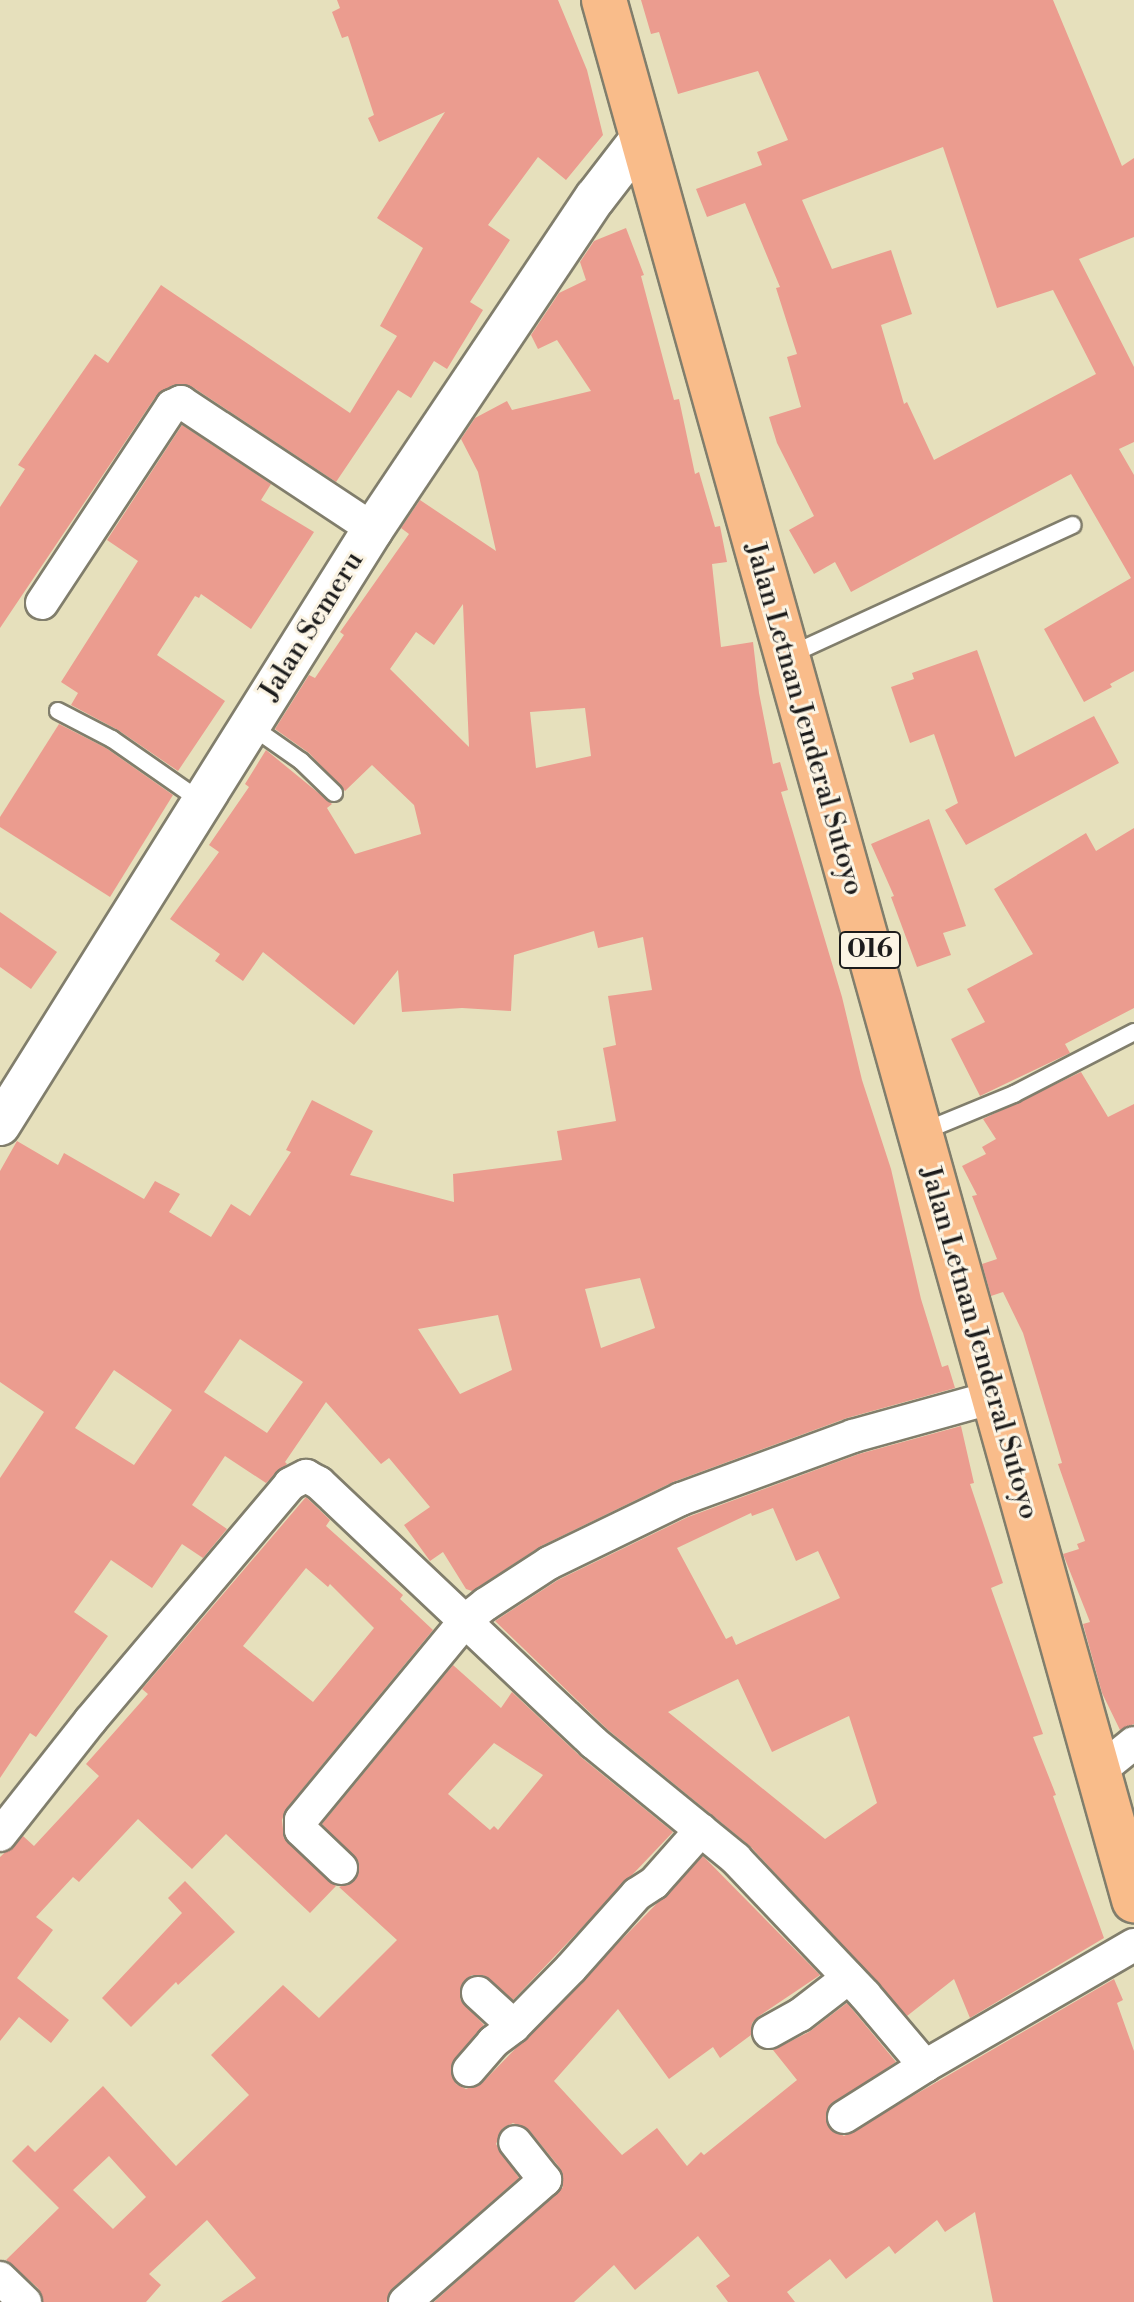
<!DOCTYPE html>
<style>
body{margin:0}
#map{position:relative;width:1134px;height:2302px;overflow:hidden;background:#e6e0bc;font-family:"Libre Bodoni",serif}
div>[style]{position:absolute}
.building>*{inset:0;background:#eb9c8f}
.roads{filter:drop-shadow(2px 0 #817e6c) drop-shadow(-2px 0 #817e6c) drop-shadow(0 2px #817e6c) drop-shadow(0 -2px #817e6c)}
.service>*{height:16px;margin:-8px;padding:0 8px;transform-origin:8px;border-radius:8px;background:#fff}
.minor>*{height:32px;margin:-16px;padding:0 16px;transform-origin:16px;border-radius:16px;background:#fff}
.tertiary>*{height:40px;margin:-20px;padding:0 20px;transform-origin:20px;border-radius:20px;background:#fff}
.primary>*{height:44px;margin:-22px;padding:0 22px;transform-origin:22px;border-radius:22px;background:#f9bc8a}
span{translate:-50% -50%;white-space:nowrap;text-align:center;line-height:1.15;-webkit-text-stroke:6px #fcf5e5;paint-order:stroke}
.shield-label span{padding:2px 6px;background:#fcf5e5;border:2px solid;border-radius:6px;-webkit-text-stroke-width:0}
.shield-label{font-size:26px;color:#1c1c1c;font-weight:700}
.street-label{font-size:28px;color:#1c1c1c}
</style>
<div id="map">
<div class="building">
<i style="clip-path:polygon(337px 0,558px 0,587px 70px,603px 135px,566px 180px,538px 157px,488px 225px,510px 240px,470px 302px,483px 310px,447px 369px,434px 361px,411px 398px,398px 390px,336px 482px,191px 386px,173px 385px,156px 396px,0 628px,0 507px,25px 469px,18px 465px,95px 354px,108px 363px,161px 285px,350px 413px,397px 336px,380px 326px,423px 248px,377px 218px,445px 112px,379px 142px,368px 118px,374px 115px,348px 36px,342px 38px,332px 12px,340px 8px)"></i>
<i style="clip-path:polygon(evenodd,641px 0,1053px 0,1122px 166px,1134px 158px,1134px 237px,1079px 259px,1134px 367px,1134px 442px,1119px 449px,1134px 475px,1134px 671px,1110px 684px,1112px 687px,1084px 702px,1044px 629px,1131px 578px,1071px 474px,851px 592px,835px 562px,814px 574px,789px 530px,814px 516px,777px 443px,769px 417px,801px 407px,787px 357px,797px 354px,776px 288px,780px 287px,745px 203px,707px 217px,696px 189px,762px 165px,757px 152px,788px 140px,758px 71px,678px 94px,659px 32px,651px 34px,641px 0,943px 147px,997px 308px,1053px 290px,1096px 374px,934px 460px,907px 402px,904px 404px,881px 325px,912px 314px,891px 250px,832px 269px,802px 200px,943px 147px)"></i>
<i style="clip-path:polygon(evenodd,626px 228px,644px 275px,641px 276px,674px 400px,679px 399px,695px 474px,699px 472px,715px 527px,720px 526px,727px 562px,712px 564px,721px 647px,753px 642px,759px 693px,773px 764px,780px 762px,788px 790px,781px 792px,842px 997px,862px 1080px,891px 1169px,921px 1299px,942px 1367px,948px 1365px,955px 1388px,847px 1418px,673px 1482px,541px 1546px,472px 1591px,466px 1589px,443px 1552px,430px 1561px,404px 1525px,430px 1507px,389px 1458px,381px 1464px,326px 1402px,285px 1462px,287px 1464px,266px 1483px,225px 1456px,192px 1505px,227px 1529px,203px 1558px,182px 1544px,152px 1588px,111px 1560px,74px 1612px,108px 1636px,36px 1737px,30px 1733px,0 1778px,0 1478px,44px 1412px,0 1382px,0 1171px,17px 1141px,58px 1165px,64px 1153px,144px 1199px,155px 1181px,180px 1194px,169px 1212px,211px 1237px,231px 1204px,250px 1216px,291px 1152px,286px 1150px,312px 1100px,373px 1131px,350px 1175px,454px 1202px,453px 1174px,562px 1160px,557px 1131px,616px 1121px,603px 1048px,616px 1045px,608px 996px,652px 990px,643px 937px,598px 948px,594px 931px,514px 955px,511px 1011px,462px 1008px,402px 1012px,398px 970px,354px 1025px,263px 952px,243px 981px,215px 961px,220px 954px,170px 919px,219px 852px,209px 845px,249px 787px,245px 784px,266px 750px,332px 804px,327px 808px,355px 854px,421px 834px,414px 805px,372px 765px,345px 791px,309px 753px,275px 729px,309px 675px,315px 678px,344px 635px,340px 632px,409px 534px,401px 528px,420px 500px,496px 551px,478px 472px,461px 439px,475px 418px,507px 401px,512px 410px,591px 391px,557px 340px,538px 349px,531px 335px,559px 293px,586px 280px,580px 262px,594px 241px,626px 228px,463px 604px,469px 747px,390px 669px,416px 632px,434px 645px,463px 604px,626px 228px,585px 708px,591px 756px,536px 768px,530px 712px,585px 708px,626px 228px,640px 1278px,655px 1328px,601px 1348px,585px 1289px,640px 1278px,626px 228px,498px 1315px,512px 1370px,460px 1394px,418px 1329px,498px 1315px,626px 228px,240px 1339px,303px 1382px,267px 1433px,204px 1392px,240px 1339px,626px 228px,114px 1370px,172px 1410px,134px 1465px,75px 1428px,114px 1370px)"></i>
<i style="clip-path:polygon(182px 425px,271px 484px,261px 500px,314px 532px,251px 629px,201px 594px,199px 598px,195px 596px,157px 655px,225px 701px,178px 771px,118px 730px,71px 705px,78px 693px,61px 682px,138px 561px,107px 540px)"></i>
<i style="clip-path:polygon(977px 650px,1015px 757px,1094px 716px,1119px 763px,966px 845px,945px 810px,958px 803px,934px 734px,910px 743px,891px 687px,914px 679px,912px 673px)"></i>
<i style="clip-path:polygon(59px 724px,106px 748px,173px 795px,110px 897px,0 827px,0 817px)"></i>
<i style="clip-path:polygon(929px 819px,966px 926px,943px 933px,951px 955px,917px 967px,891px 897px,894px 896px,871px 844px)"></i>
<i style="clip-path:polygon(1134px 828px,1134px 1008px,1065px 1044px,1070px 1053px,980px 1096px,951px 1039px,985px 1022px,967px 989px,1033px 954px,994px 889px,1086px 833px,1096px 851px)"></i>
<i style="clip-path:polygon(0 912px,57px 952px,31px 989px,0 967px)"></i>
<i style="clip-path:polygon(1081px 1072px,1108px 1117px,1134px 1104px,1134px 1724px,1120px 1730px,1102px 1693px,1083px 1624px,1090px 1622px,1063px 1554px,1079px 1549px,1077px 1544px,1085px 1541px,1058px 1464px,1062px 1463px,1023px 1333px,1003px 1292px,991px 1296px,982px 1264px,997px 1259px,972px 1196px,977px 1195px,962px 1166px,986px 1154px,982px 1147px,996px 1139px,983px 1119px)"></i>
<i style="clip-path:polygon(evenodd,961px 1426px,974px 1483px,970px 1484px,1003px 1583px,991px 1588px,1043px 1734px,1033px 1737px,1056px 1795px,1053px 1796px,1104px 1938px,970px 2018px,954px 1979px,907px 2016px,750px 1846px,607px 1729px,495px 1621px,558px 1580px,688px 1517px,859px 1454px,961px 1426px,773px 1508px,796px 1561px,818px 1551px,840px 1598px,736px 1645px,732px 1636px,726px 1639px,677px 1548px,751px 1513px,752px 1516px,773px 1508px,961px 1426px,738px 1679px,772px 1752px,849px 1716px,877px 1803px,825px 1839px,668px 1712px,738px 1679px)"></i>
<i style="clip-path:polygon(evenodd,306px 1497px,330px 1520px,326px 1526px,403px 1595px,400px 1599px,433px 1630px,286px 1809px,282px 1820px,284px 1838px,336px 1886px,310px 1913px,226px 1834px,192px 1869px,138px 1819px,79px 1882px,73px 1877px,36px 1917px,53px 1930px,17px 1978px,69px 2020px,51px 2043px,19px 2017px,0 2041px,0 1857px,23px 1836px,34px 1846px,99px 1776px,86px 1764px,148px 1694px,142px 1689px,306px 1497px,306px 1568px,328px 1587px,330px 1584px,374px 1628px,313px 1702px,243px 1646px,306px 1568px)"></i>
<i style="clip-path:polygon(evenodd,453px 1665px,501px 1708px,512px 1692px,582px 1758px,673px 1832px,513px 2000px,483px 1975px,472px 1975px,464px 1981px,460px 1999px,484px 2025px,451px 2066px,456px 2084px,466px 2089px,483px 2082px,703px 1856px,820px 1975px,759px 2016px,752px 2023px,751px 2035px,720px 2058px,713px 2047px,669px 2079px,618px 2009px,554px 2081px,622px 2155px,657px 2128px,687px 2166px,701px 2152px,704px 2155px,797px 2080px,773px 2050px,809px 2032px,847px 2003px,896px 2062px,828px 2108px,828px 2126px,844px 2136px,1114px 1979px,1123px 2000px,1117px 2003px,1134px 2051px,1134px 2302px,993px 2302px,975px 2212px,945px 2232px,937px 2220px,895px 2254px,889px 2246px,846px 2279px,830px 2259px,787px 2292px,795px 2302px,728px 2302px,716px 2286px,730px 2276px,698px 2236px,635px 2290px,614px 2265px,574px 2302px,434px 2302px,563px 2187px,560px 2168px,529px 2130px,513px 2123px,503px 2128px,496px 2144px,519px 2178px,393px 2288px,386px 2302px,221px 2302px,256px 2278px,207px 2220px,149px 2274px,161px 2285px,146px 2302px,43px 2302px,38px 2288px,6px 2260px,59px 2208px,12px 2161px,28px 2145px,35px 2152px,103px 2086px,176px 2166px,249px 2095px,211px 2055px,283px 1985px,319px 2018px,397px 1940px,339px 1887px,355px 1880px,359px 1863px,322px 1824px,453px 1665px,494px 1743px,543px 1775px,498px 1830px,494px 1826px,490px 1830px,448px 1794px,494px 1743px,453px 1665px,109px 2156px,146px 2197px,113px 2229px,73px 2190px,109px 2156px)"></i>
<i style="clip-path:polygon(185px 1881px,235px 1932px,178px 1985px,176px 1982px,131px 2027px,102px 1998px,182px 1913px,168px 1898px)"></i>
</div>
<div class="roads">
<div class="service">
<i style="left:790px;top:655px;width:311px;rotate:-24.7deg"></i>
<i style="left:58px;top:711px;width:61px;rotate:27.4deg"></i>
<i style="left:112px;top:739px;width:108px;rotate:34.9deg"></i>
<i style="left:251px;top:726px;width:61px;rotate:35deg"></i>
<i style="left:301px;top:761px;width:46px;rotate:44.1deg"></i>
<i style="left:922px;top:1132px;width:100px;rotate:-22.4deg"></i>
<i style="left:1014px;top:1094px;width:135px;rotate:-27.3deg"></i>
</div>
<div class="minor">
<i style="left:42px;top:603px;width:236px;rotate:-56.6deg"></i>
<i style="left:172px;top:406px;width:10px;rotate:-24deg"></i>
<i style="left:181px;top:402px;width:230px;rotate:33.5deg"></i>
<i style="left:1098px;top:1772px;width:46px;rotate:-38.9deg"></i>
<i style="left:0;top:1835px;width:145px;rotate:-51.7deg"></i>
<i style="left:90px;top:1721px;width:310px;rotate:-49.8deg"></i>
<i style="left:290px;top:1484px;width:18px;rotate:-27deg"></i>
<i style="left:306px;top:1476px;width:15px;rotate:28deg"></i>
<i style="left:319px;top:1483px;width:378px;rotate:43.4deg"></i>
<i style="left:594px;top:1743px;width:183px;rotate:39.2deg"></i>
<i style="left:736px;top:1859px;width:187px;rotate:46.5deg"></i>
<i style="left:865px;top:1995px;width:93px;rotate:49.8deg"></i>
<i style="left:341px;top:1868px;width:55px;rotate:-136.5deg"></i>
<i style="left:301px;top:1830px;width:10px;rotate:-90deg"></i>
<i style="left:301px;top:1820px;width:259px;rotate:-50.5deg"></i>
<i style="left:466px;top:1620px;width:26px;rotate:-39deg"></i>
<i style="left:486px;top:1604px;width:75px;rotate:-33.1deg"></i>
<i style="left:549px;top:1563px;width:147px;rotate:-25.9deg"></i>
<i style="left:681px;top:1499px;width:183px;rotate:-20.1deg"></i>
<i style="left:853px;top:1436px;width:146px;rotate:-15.5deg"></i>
<i style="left:478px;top:1993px;width:49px;rotate:42.5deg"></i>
<i style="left:769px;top:2032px;width:35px;rotate:-29deg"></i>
<i style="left:800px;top:2015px;width:61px;rotate:-37.6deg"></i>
<i style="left:469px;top:2070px;width:37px;rotate:-49deg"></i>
<i style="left:493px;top:2042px;width:26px;rotate:-37deg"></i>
<i style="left:514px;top:2026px;width:81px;rotate:-45.5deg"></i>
<i style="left:571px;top:1968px;width:99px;rotate:-48.3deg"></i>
<i style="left:637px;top:1894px;width:20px;rotate:-33deg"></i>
<i style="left:654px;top:1883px;width:71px;rotate:-48.4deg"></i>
<i style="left:844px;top:2117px;width:96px;rotate:-32.2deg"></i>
<i style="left:925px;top:2066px;width:241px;rotate:-30.1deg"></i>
<i style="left:0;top:2278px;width:35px;rotate:44deg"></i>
<i style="left:405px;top:2302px;width:186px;rotate:-41.1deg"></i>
<i style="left:545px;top:2180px;width:48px;rotate:-128.3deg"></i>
</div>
<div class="tertiary">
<i style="left:0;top:1125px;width:703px;rotate:-57.96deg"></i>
<i style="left:373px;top:529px;width:399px;rotate:-56.2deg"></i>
<i style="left:595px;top:198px;width:77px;rotate:-52.4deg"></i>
</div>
<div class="primary">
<i style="left:604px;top:0;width:1973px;rotate:74.41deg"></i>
</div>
</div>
<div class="shield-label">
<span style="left:870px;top:950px">016</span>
</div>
<div class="street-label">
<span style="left:312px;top:626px;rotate:-58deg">Jalan Semeru</span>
<span style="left:804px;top:719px;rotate:74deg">Jalan Letnan Jenderal Sutoyo</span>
<span style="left:979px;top:1343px;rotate:74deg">Jalan Letnan Jenderal Sutoyo</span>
</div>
</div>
